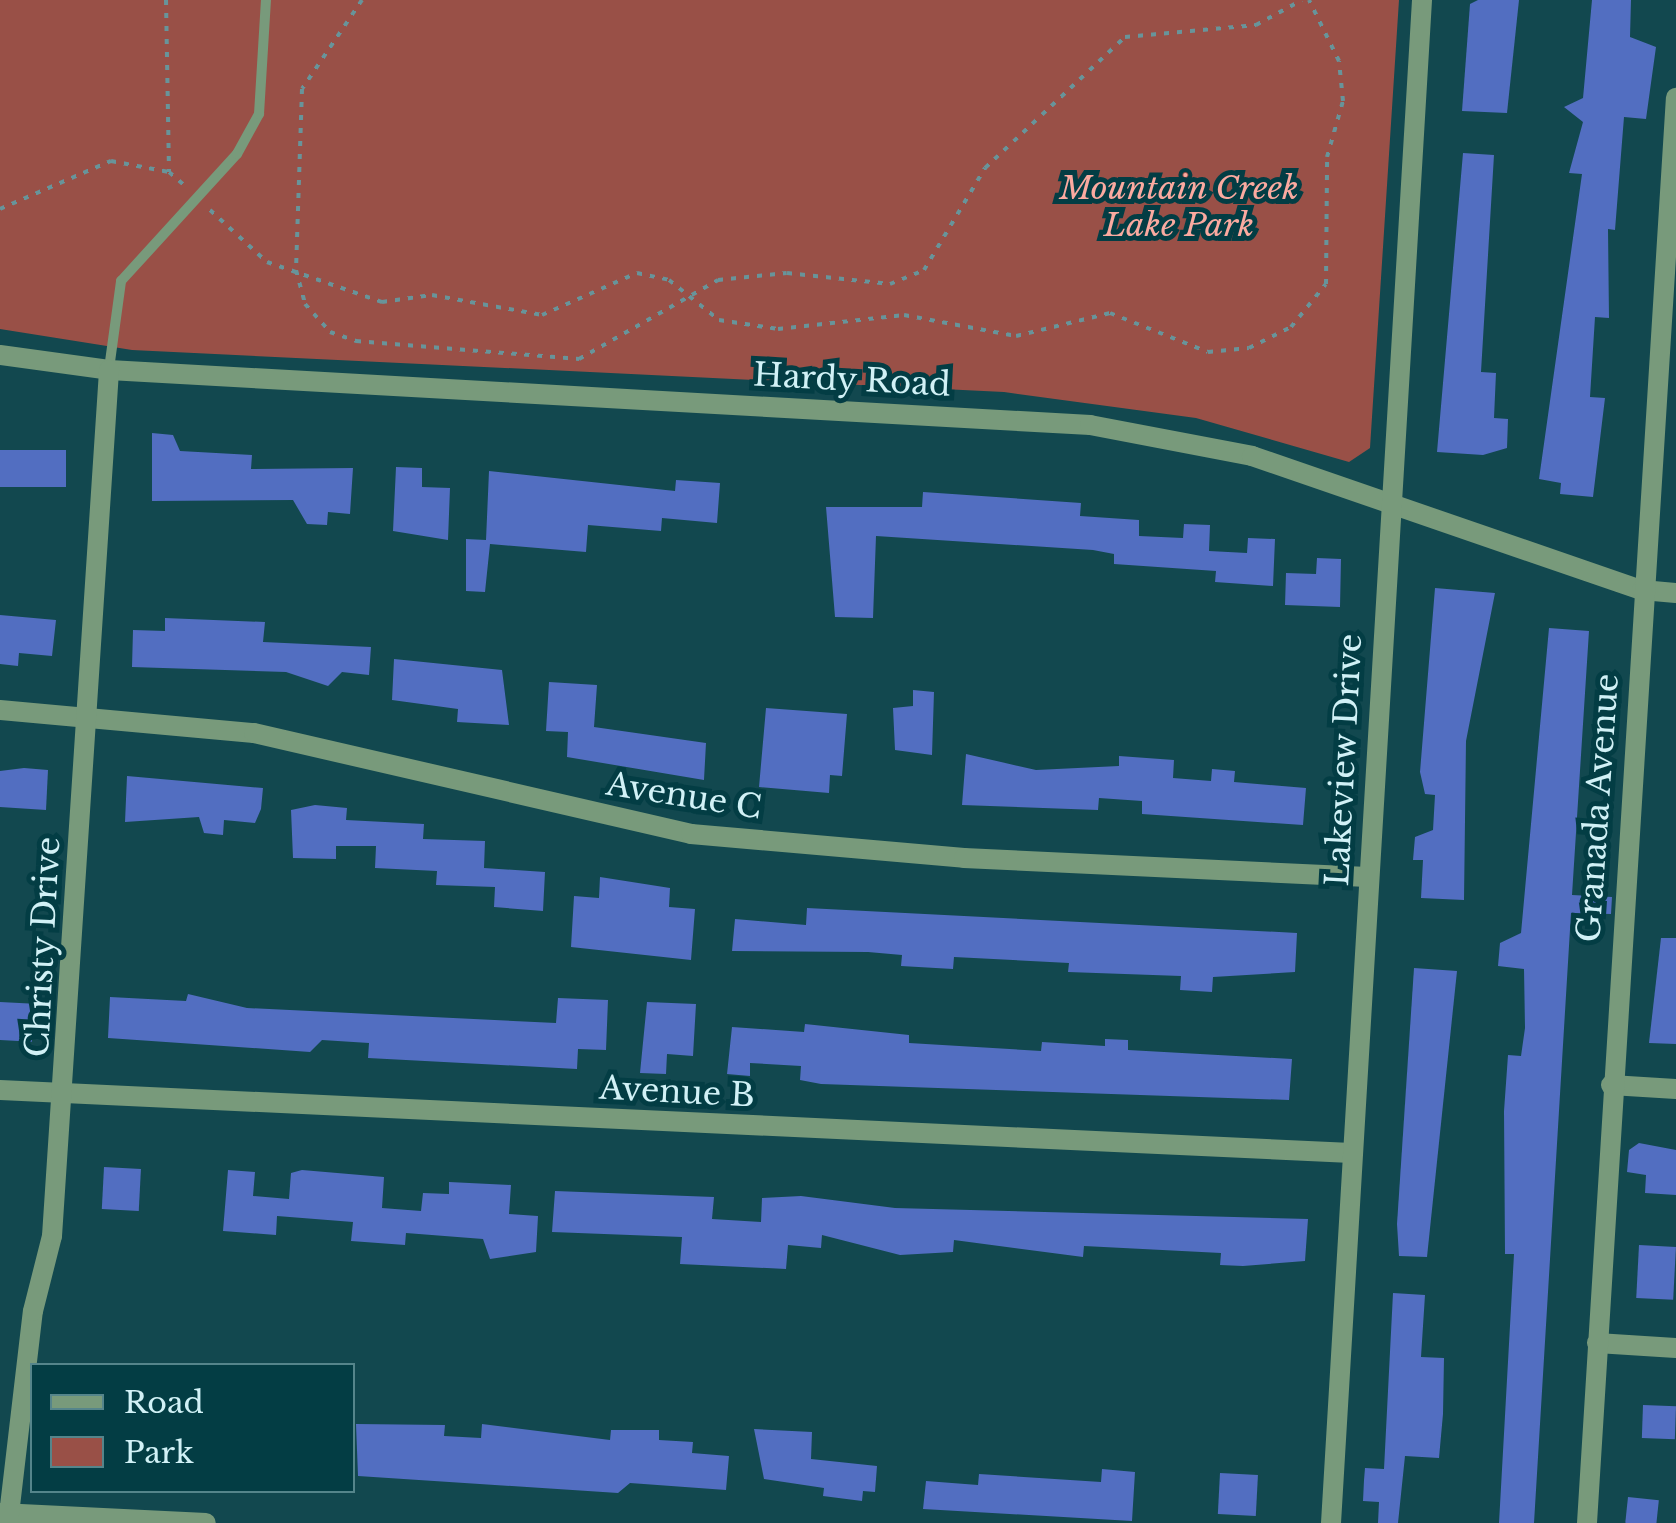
<!DOCTYPE html>
<style>
body{margin:0}
#map{position:relative;width:1676px;height:1523px;overflow:hidden;background:#12484f;font-family:"Libre Baskerville",serif}
div>[style]{position:absolute}
.green>*{inset:0;background:#995047}
.building>*{inset:0;background:#526ec1;transform-origin:0 0}
.path>*{height:4px;margin-top:-2px;transform-origin:0;background:repeating-linear-gradient(90deg,#68949a 0 5px,transparent 0 13px)}
.service>*{height:10px;margin:-5px;padding:0 5px;transform-origin:5px;border-radius:5px;background:#789a7b}
.minor>*{height:20px;margin:-10px;padding:0 10px;transform-origin:10px;border-radius:10px;background:#789a7b}
span{translate:-50% -50%;white-space:nowrap;text-align:center;line-height:1.15;-webkit-text-stroke:10px #033d44;paint-order:stroke}
.park-label{font-size:32px;color:#fbaaa0;font-style:italic}
.street-label{font-size:32px;color:#d1f1f6}
.legend{position:absolute;left:30px;top:1363px;width:325px;height:130px;box-sizing:border-box;background:#033d44;border:2px solid #55858b;margin:0;padding:12px 18px;list-style:none;font-size:30px;color:#d1f1f6}
.legend li{display:flex;align-items:center;gap:20px;height:50px}
.legend b{width:50px;border:2px solid #55858b}
</style>
<div id="map">
<div class="green">
<i style="clip-path:polygon(0 0,1399px 0,1370px 448px,1349px 462px,1196px 418px,1004px 392px,132px 350px,0 329px)"></i>
</div>
<div class="building">
<i style="clip-path:polygon(1478px 0,1519px 0,1507px 113px,1462px 111px,1470px 4px)"></i>
<i style="clip-path:polygon(1592px 0,1631px 0,1630px 37px,1656px 47px,1646px 119px,1624px 117px,1615px 230px,1608px 229px,1609px 318px,1595px 317px,1590px 397px,1605px 398px,1593px 497px,1560px 494px,1561px 483px,1539px 479px,1582px 174px,1569px 173px,1583px 122px,1564px 107px,1583px 98px)"></i>
<i style="clip-path:polygon(1463px 153px,1494px 155px,1481px 372px,1496px 373px,1494px 418px,1508px 419px,1507px 448px,1483px 455px,1437px 452px)"></i>
<i style="clip-path:polygon(152px 433px,173px 435px,180px 451px,252px 455px,251px 469px,353px 468px,350px 514px,328px 512px,327px 525px,307px 524px,293px 500px,152px 501px)"></i>
<i style="left:0;top:450px;width:66px;height:37px"></i>
<i style="clip-path:polygon(396px 467px,422px 468px,422px 487px,450px 488px,448px 540px,393px 531px)"></i>
<i style="clip-path:polygon(489px 471px,675px 491px,676px 480px,720px 483px,717px 523px,662px 518px,661px 531px,588px 525px,586px 552px,490px 544px,485px 592px,466px 591px,466px 539px,486px 540px)"></i>
<i style="clip-path:polygon(923px 492px,1081px 503px,1080px 516px,1139px 520px,1139px 536px,1183px 538px,1184px 524px,1210px 525px,1209px 551px,1247px 553px,1248px 538px,1275px 539px,1273px 586px,1215px 582px,1216px 571px,1114px 564px,1114px 554px,1093px 550px,876px 536px,873px 618px,835px 617px,826px 507px,922px 507px)"></i>
<i style="clip-path:polygon(1317px 558px,1341px 559px,1340px 607px,1285px 605px,1286px 573px,1316px 574px)"></i>
<i style="clip-path:polygon(1435px 588px,1495px 593px,1466px 741px,1464px 900px,1421px 898px,1423px 860px,1413px 860px,1415px 837px,1433px 830px,1435px 795px,1425px 794px,1420px 772px)"></i>
<i style="clip-path:polygon(0 615px,56px 620px,52px 656px,19px 653px,18px 666px,0 664px)"></i>
<i style="clip-path:polygon(165px 618px,265px 622px,263px 642px,371px 647px,369px 675px,342px 672px,328px 686px,286px 672px,132px 667px,133px 630px,165px 631px)"></i>
<i style="clip-path:polygon(1549px 628px,1589px 631px,1572px 895px,1612px 897px,1611px 914px,1571px 913px,1534px 1523px,1499px 1523px,1514px 1254px,1505px 1254px,1504px 1111px,1508px 1055px,1521px 1056px,1525px 1028px,1524px 969px,1498px 966px,1500px 943px,1521px 933px)"></i>
<i style="clip-path:polygon(394px 659px,502px 670px,509px 725px,457px 722px,458px 709px,392px 700px)"></i>
<i style="clip-path:polygon(549px 682px,597px 685px,594px 727px,706px 743px,704px 780px,567px 757px,568px 732px,546px 731px)"></i>
<i style="clip-path:polygon(913px 690px,934px 692px,932px 755px,895px 750px,893px 708px,913px 706px)"></i>
<i style="clip-path:polygon(766px 708px,847px 714px,842px 776px,830px 775px,829px 793px,759px 787px)"></i>
<i style="clip-path:polygon(966px 754px,1036px 770px,1119px 766px,1119px 756px,1174px 760px,1173px 778px,1211px 781px,1212px 769px,1235px 771px,1234px 782px,1306px 788px,1303px 825px,1142px 814px,1142px 801px,1099px 798px,1098px 810px,962px 805px)"></i>
<i style="clip-path:polygon(24px 768px,48px 770px,46px 810px,0 807px,0 771px)"></i>
<i style="clip-path:polygon(127px 776px,263px 788px,261px 809px,255px 823px,224px 820px,223px 835px,204px 833px,199px 817px,125px 822px)"></i>
<i style="clip-path:polygon(315px 805px,347px 808px,346px 820px,424px 824px,423px 839px,485px 841px,484px 868px,545px 872px,543px 911px,494px 907px,495px 887px,436px 885px,437px 871px,375px 868px,376px 846px,336px 846px,336px 859px,293px 858px,291px 810px)"></i>
<i style="clip-path:polygon(600px 877px,670px 888px,669px 907px,695px 909px,691px 960px,571px 947px,574px 896px,599px 898px)"></i>
<i style="clip-path:polygon(807px 908px,1297px 933px,1295px 972px,1213px 977px,1212px 992px,1180px 990px,1181px 976px,1068px 972px,1069px 963px,954px 957px,953px 969px,901px 966px,902px 955px,868px 952px,732px 951px,735px 919px,806px 925px)"></i>
<i style="clip-path:polygon(1661px 938px,1676px 938px,1676px 1044px,1649px 1043px)"></i>
<i style="clip-path:polygon(1414px 968px,1457px 971px,1427px 1257px,1399px 1256px,1397px 1224px)"></i>
<i style="clip-path:polygon(188px 994px,247px 1008px,556px 1023px,558px 998px,608px 1000px,606px 1050px,578px 1049px,577px 1069px,368px 1058px,369px 1043px,322px 1040px,310px 1052px,108px 1038px,110px 997px,186px 1001px)"></i>
<i style="left:0;top:1002px;width:34px;height:38px;rotate:3deg"></i>
<i style="clip-path:polygon(647px 1002px,696px 1004px,693px 1056px,667px 1054px,666px 1074px,640px 1073px)"></i>
<i style="clip-path:polygon(805px 1024px,909px 1035px,909px 1043px,1041px 1051px,1042px 1042px,1105px 1046px,1105px 1039px,1128px 1040px,1128px 1050px,1292px 1059px,1289px 1100px,821px 1084px,800px 1080px,801px 1066px,750px 1063px,750px 1076px,727px 1074px,732px 1027px,804px 1032px)"></i>
<i style="clip-path:polygon(1639px 1143px,1676px 1150px,1676px 1195px,1645px 1193px,1646px 1175px,1627px 1172px,1629px 1150px)"></i>
<i style="left:104px;top:1167px;width:37px;height:42px;rotate:3deg"></i>
<i style="clip-path:polygon(228px 1170px,255px 1172px,253px 1196px,289px 1199px,291px 1173px,302px 1170px,384px 1177px,382px 1208px,421px 1211px,423px 1193px,449px 1194px,449px 1182px,511px 1185px,509px 1214px,538px 1216px,536px 1252px,490px 1259px,483px 1239px,406px 1233px,405px 1245px,351px 1241px,353px 1222px,277px 1216px,276px 1235px,223px 1231px)"></i>
<i style="clip-path:polygon(555px 1191px,714px 1197px,712px 1219px,761px 1222px,762px 1198px,801px 1196px,895px 1208px,1308px 1219px,1305px 1261px,1243px 1266px,1220px 1265px,1221px 1253px,1084px 1246px,1083px 1257px,954px 1240px,953px 1252px,900px 1255px,822px 1235px,821px 1248px,788px 1245px,786px 1269px,680px 1264px,682px 1237px,552px 1232px)"></i>
<i style="left:1639px;top:1245px;width:37px;height:53px;rotate:3deg"></i>
<i style="clip-path:polygon(1393px 1293px,1425px 1295px,1421px 1357px,1444px 1358px,1443px 1414px,1439px 1458px,1405px 1456px,1398px 1523px,1378px 1523px,1379px 1502px,1363px 1501px,1364px 1480px,1365px 1468px,1384px 1469px)"></i>
<i style="left:1643px;top:1405px;width:33px;height:33px;rotate:2deg"></i>
<i style="clip-path:polygon(356px 1424px,445px 1425px,444px 1436px,481px 1438px,482px 1424px,610px 1440px,611px 1430px,659px 1430px,659px 1440px,693px 1442px,692px 1453px,729px 1456px,726px 1490px,630px 1483px,618px 1493px,358px 1476px)"></i>
<i style="clip-path:polygon(754px 1429px,812px 1432px,811px 1459px,877px 1466px,875px 1492px,863px 1491px,862px 1501px,823px 1496px,824px 1488px,764px 1479px)"></i>
<i style="clip-path:polygon(1102px 1469px,1135px 1472px,1132px 1521px,923px 1509px,926px 1481px,978px 1485px,979px 1474px,1101px 1482px)"></i>
<i style="left:1220px;top:1473px;width:38px;height:41px;rotate:3deg"></i>
<i style="left:1628px;top:1497px;width:31px;height:26px;rotate:6deg"></i>
</div>
<div class="path">
<i style="left:166px;top:0;width:172px;rotate:89deg"></i>
<i style="left:362px;top:0;width:107px;rotate:124deg"></i>
<i style="left:302px;top:89px;width:181px;rotate:91.9deg"></i>
<i style="left:296px;top:270px;width:35px;rotate:75deg"></i>
<i style="left:305px;top:304px;width:38px;rotate:48deg"></i>
<i style="left:330px;top:332px;width:28px;rotate:19deg"></i>
<i style="left:356px;top:341px;width:224px;rotate:4.6deg"></i>
<i style="left:579px;top:359px;width:160px;rotate:-29.6deg"></i>
<i style="left:718px;top:280px;width:69px;rotate:-5.8deg"></i>
<i style="left:787px;top:273px;width:104px;rotate:6.1deg"></i>
<i style="left:890px;top:284px;width:37px;rotate:-22deg"></i>
<i style="left:924px;top:270px;width:119px;rotate:-59.1deg"></i>
<i style="left:985px;top:168px;width:192px;rotate:-43.1deg"></i>
<i style="left:1125px;top:37px;width:132px;rotate:-5.2deg"></i>
<i style="left:1256px;top:25px;width:52px;rotate:-28.5deg"></i>
<i style="left:0;top:209px;width:121px;rotate:-23.4deg"></i>
<i style="left:111px;top:161px;width:59px;rotate:10.7deg"></i>
<i style="left:169px;top:172px;width:21px;rotate:41deg"></i>
<i style="left:210px;top:210px;width:77px;rotate:42.4deg"></i>
<i style="left:267px;top:262px;width:122px;rotate:19.2deg"></i>
<i style="left:382px;top:302px;width:50px;rotate:-8deg"></i>
<i style="left:432px;top:295px;width:112px;rotate:10.3deg"></i>
<i style="left:542px;top:315px;width:104px;rotate:-23.9deg"></i>
<i style="left:637px;top:273px;width:33px;rotate:12deg"></i>
<i style="left:669px;top:280px;width:64px;rotate:38.7deg"></i>
<i style="left:719px;top:320px;width:60px;rotate:8.7deg"></i>
<i style="left:778px;top:329px;width:127px;rotate:-6.3deg"></i>
<i style="left:904px;top:315px;width:114px;rotate:10.6deg"></i>
<i style="left:1016px;top:336px;width:97px;rotate:-13.7deg"></i>
<i style="left:1110px;top:313px;width:105px;rotate:21.7deg"></i>
<i style="left:1208px;top:352px;width:41px;rotate:-5.6deg"></i>
<i style="left:1249px;top:348px;width:47px;rotate:-26.6deg"></i>
<i style="left:1291px;top:327px;width:55px;rotate:-50.9deg"></i>
<i style="left:1326px;top:284px;width:127px;rotate:-89.5deg"></i>
<i style="left:1327px;top:157px;width:58px;rotate:-74.1deg"></i>
<i style="left:1343px;top:101px;width:40px;rotate:-95.7deg"></i>
<i style="left:1339px;top:61px;width:68px;rotate:-116.2deg"></i>
</div>
<div class="service">
<i style="left:109px;top:369px;width:89px;rotate:-82.2deg"></i>
<i style="left:121px;top:281px;width:172px;rotate:-47.6deg"></i>
<i style="left:237px;top:154px;width:46px;rotate:-61.2deg"></i>
<i style="left:259px;top:114px;width:114px;rotate:-86.5deg"></i>
</div>
<div class="minor">
<i style="left:0;top:355px;width:110px;rotate:7.8deg"></i>
<i style="left:109px;top:370px;width:983px;rotate:3.21deg"></i>
<i style="left:1090px;top:425px;width:165px;rotate:10.8deg"></i>
<i style="left:1252px;top:456px;width:412px;rotate:19deg"></i>
<i style="left:1642px;top:590px;width:34px;rotate:5deg"></i>
<i style="left:0;top:710px;width:255px;rotate:5.2deg"></i>
<i style="left:254px;top:733px;width:449px;rotate:13deg"></i>
<i style="left:691px;top:834px;width:274px;rotate:5deg"></i>
<i style="left:964px;top:858px;width:404px;rotate:2.7deg"></i>
<i style="left:1611px;top:1085px;width:65px;rotate:3.5deg"></i>
<i style="left:0;top:1090px;width:1353px;rotate:2.67deg"></i>
<i style="left:1597px;top:1343px;width:79px;rotate:3.6deg"></i>
<i style="left:0;top:1513px;width:206px;rotate:2.8deg"></i>
<i style="left:8px;top:1523px;width:213px;rotate:-83.3deg"></i>
<i style="left:33px;top:1311px;width:77px;rotate:-75.8deg"></i>
<i style="left:52px;top:1236px;width:868px;rotate:-86.23deg"></i>
<i style="left:1331px;top:1523px;width:1526px;rotate:-86.58deg"></i>
<i style="left:1587px;top:1523px;width:1428px;rotate:-86.43deg"></i>
</div>
<div class="park-label">
<span style="left:1179px;top:207px">Mountain Creek<br>Lake Park</span>
</div>
<div class="street-label">
<span style="left:852px;top:380px;rotate:3deg">Hardy Road</span>
<span style="left:1344px;top:760px;rotate:-87deg">Lakeview Drive</span>
<span style="left:684px;top:796px;rotate:9deg">Avenue C</span>
<span style="left:1598px;top:808px;rotate:-86deg">Granada Avenue</span>
<span style="left:43px;top:947px;rotate:-87deg">Christy Drive</span>
<span style="left:677px;top:1092px;rotate:3deg">Avenue B</span>
</div>
<ul class="legend">
<li><b style="height:12px;background:#789a7b"></b>Road</li>
<li><b style="height:28px;background:#995047"></b>Park</li>
</ul>
</div>
